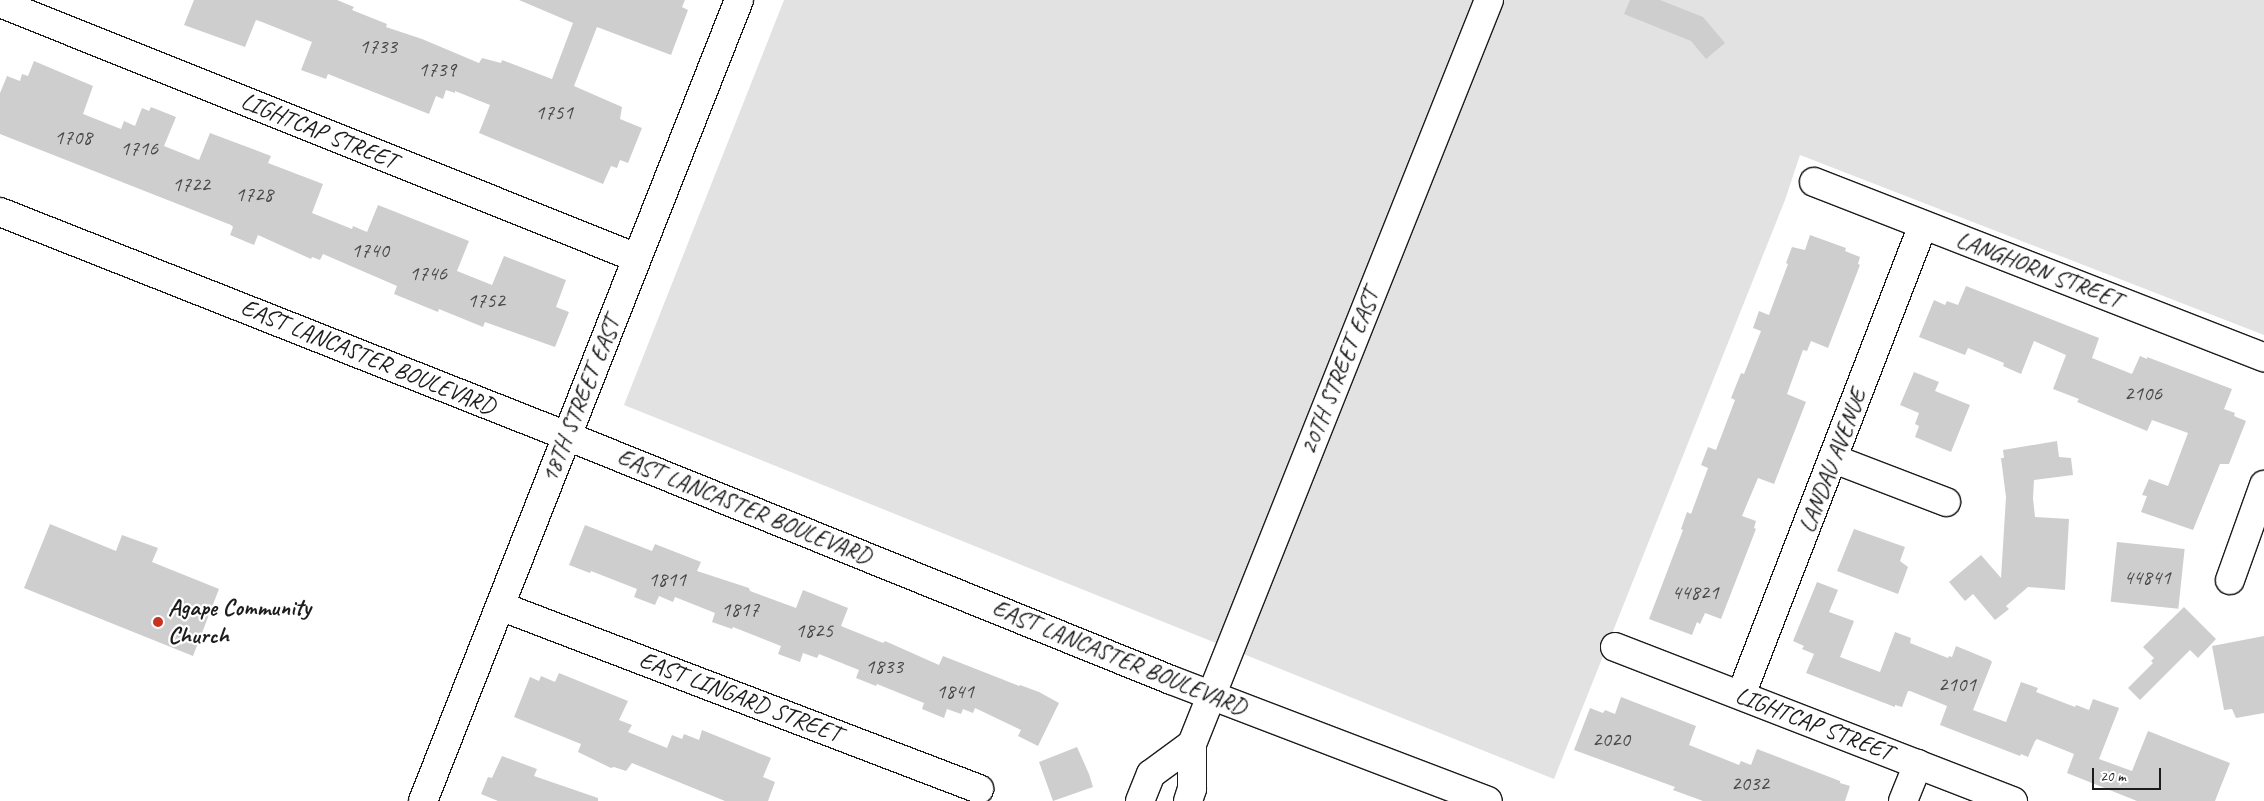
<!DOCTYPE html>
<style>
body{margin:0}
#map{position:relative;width:2264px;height:801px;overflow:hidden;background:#fff;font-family:Caveat,sans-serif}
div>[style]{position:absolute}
.green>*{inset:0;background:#e2e2e2}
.building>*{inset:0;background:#cecece;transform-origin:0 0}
.roads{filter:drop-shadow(1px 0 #1c1c1c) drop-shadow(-1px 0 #1c1c1c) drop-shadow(0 1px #1c1c1c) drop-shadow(0 -1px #1c1c1c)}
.minor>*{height:28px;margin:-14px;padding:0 14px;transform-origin:14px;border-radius:14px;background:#fff}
.major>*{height:28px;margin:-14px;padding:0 14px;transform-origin:14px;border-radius:14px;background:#fff}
.dots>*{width:14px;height:14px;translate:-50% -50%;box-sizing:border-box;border:2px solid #fff;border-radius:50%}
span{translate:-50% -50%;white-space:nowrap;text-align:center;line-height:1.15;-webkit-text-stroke:4.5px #fff;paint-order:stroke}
.number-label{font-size:21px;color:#484848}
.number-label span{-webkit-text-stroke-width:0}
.street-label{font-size:24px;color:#1c1c1c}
.poi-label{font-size:24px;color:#1c1c1c;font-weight:700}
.left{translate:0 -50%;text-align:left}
.scale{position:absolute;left:2092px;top:768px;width:69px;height:22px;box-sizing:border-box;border:2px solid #1c1c1c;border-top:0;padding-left:6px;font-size:15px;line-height:18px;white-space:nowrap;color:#1c1c1c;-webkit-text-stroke:4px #fff;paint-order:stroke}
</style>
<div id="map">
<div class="green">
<i style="clip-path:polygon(784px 0,2264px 0,2264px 335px,1800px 155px,1785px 200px,1554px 779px,624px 405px)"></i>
</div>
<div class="building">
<i style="clip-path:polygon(194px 0,337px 0,354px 7px,352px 10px,387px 24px,386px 27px,422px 39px,479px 63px,482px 58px,501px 63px,502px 60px,552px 79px,573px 23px,519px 0,685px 0,682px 7px,688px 10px,671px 55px,597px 27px,574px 86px,622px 107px,620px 119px,642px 128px,628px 163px,620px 160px,617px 168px,611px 166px,603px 184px,479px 133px,490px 105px,455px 91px,455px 93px,446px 90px,443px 99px,436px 96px,429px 114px,328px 74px,326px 79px,301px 70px,312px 42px,262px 22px,256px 20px,245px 47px,184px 25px)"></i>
<i style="clip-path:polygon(1630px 0,1660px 0,1703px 17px,1725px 43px,1706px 59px,1691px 41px,1624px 14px)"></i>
<i style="clip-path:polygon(34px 61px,93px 86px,83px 114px,121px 129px,124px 121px,135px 126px,142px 108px,149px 111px,151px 107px,176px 117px,164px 146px,199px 160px,210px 133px,271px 156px,268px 163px,323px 184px,312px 213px,352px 229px,353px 226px,367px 232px,378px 205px,469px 241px,457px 271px,492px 285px,504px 256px,566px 280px,556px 307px,569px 312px,555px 347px,485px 322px,483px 327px,439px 309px,438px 312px,394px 294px,397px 286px,323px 254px,320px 260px,312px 257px,311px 259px,258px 235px,254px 245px,230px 235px,233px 227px,231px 225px,0 134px,0 93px,7px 76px,20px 81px,22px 74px,28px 76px)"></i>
<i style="clip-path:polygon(1810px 235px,1846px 248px,1845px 251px,1860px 257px,1858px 264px,1860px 265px,1828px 348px,1811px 341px,1807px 351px,1803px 350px,1787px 394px,1806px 402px,1774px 484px,1758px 478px,1742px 516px,1756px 521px,1754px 528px,1756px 529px,1721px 619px,1705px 613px,1700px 624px,1697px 622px,1692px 635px,1649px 619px,1683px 530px,1681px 529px,1687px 512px,1691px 514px,1708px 468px,1701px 465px,1708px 447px,1716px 450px,1735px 400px,1731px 398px,1741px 373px,1744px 374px,1761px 331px,1753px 328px,1759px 311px,1769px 315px,1788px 264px,1786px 263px,1792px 247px,1805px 250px)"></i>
<i style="clip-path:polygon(1966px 286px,2099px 338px,2092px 358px,2132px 374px,2140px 356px,2147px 359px,2147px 357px,2232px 389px,2224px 409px,2235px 413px,2234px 416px,2246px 421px,2229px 464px,2220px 464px,2193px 530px,2141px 512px,2147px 496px,2142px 495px,2149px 479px,2168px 486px,2188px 433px,2152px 420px,2147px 431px,2077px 402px,2079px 399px,2053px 389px,2066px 355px,2034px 341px,2021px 374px,2003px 366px,2004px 363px,1968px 348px,1965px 355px,1919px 337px,1934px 300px,1945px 305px,1947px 301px,1958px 305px)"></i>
<i style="clip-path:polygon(1914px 372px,1939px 382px,1935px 391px,1970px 405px,1951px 452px,1915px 437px,1919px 426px,1915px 424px,1919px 413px,1900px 405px)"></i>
<i style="clip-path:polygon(2057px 441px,2059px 457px,2071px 458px,2073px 475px,2034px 480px,2033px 498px,2035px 517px,2069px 519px,2065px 590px,2028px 587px,2006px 606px,2009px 609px,1995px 620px,1973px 594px,1965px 601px,1949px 582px,1981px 555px,2001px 578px,2006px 497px,2001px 458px,2004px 458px,2003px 450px)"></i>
<i style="clip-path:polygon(50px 524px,116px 551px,122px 535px,158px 548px,152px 562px,219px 589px,193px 656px,24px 588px)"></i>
<i style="clip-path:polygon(585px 525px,652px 551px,655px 544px,701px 562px,697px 571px,749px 588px,750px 591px,796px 608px,803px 590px,848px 608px,841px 626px,883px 643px,885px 641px,939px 665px,943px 656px,1019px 686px,1020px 685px,1039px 692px,1059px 703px,1038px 746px,1018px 736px,1021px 730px,975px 708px,973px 713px,963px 709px,961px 714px,947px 709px,944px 718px,922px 709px,924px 703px,877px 684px,876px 686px,856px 678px,859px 670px,819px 654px,817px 658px,803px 653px,800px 662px,778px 654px,781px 646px,733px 627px,732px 629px,712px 622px,715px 613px,675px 597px,673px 602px,659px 596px,655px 605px,634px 597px,637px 589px,591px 571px,590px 573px,569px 565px)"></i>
<i style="clip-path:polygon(1854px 529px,1905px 547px,1900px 561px,1908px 567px,1898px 594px,1837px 571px)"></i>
<i style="left:2117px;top:542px;width:68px;height:60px;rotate:6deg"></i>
<i style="clip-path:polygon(1817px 582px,1838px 590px,1829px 612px,1854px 621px,1840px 657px,1880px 672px,1895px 632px,1911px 638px,1910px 643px,1948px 658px,1949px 656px,1952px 657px,1956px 646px,1990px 660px,1992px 662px,1973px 710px,2006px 722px,2021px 682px,2038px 688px,2036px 692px,2075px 707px,2076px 705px,2089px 710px,2093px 699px,2119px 708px,2099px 759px,2132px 771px,2148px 731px,2230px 763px,2215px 801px,2137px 801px,2067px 773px,2074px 754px,2037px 739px,2035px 741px,2028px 757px,2021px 754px,2020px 756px,1940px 725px,1947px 706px,1910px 691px,1908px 691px,1902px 707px,1895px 705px,1895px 707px,1806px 673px,1814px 654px,1802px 649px,1804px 646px,1793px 641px)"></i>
<i style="clip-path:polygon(2184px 607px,2216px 639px,2198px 658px,2190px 650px,2140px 700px,2128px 688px,2153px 663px,2151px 661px,2154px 658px,2143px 647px)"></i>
<i style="clip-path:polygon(2264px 636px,2264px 713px,2236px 718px,2232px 709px,2224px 710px,2212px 646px)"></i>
<i style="clip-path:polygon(559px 673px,628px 701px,619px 720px,632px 725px,628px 732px,667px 748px,672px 735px,682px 739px,684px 734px,699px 740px,702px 730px,771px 758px,763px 777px,775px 782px,768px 801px,725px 801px,632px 763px,626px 771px,614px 767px,611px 768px,578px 752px,581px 744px,514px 717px,530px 677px,539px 681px,541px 676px,555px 682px)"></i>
<i style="clip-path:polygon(1621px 697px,1696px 726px,1689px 745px,1739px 765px,1741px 761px,1751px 765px,1757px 749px,1840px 781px,1840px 783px,1850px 786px,1845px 801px,1703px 801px,1673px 790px,1675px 787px,1574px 750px,1590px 708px,1603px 713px,1605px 710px,1615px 714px)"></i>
<i style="clip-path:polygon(1077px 747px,1089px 774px,1093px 787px,1053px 801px,1039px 762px)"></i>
<i style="clip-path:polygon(502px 756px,537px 769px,534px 776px,598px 798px,598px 801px,498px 801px,481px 794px,488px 777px,492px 778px)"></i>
</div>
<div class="roads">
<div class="minor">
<i style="left:0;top:3px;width:686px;rotate:21.82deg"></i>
<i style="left:1814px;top:182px;width:483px;rotate:21.3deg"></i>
<i style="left:1834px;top:459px;width:120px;rotate:21deg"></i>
<i style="left:2230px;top:580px;width:101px;rotate:-70.3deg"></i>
<i style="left:500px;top:606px;width:513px;rotate:20.91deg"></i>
<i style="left:1615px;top:647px;width:427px;rotate:21.2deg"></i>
<i style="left:1741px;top:695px;width:504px;rotate:-68.83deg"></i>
<i style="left:423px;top:801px;width:861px;rotate:-68.47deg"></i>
<i style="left:1903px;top:801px;width:40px;rotate:-68deg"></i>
</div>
<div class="major">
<i style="left:0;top:212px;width:610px;rotate:21.56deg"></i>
<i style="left:567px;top:436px;width:651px;rotate:22deg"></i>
<i style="left:1171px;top:680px;width:339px;rotate:20.9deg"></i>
<i style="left:1140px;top:801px;width:29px;rotate:-68deg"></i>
<i style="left:1151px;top:774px;width:51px;rotate:-36.2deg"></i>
<i style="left:1188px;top:801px;width:13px;rotate:-72deg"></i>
<i style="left:1192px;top:789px;width:45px;rotate:-90deg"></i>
<i style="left:1192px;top:744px;width:801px;rotate:-68.24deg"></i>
</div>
</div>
<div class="dots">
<i style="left:158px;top:622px;background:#c8321e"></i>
</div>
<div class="number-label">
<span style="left:378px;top:46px">1733</span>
<span style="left:437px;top:69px">1739</span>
<span style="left:554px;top:112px">1751</span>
<span style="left:73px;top:137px">1708</span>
<span style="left:139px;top:148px">1716</span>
<span style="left:191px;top:184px">1722</span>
<span style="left:254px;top:194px">1728</span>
<span style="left:370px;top:250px">1740</span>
<span style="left:428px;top:273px">1746</span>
<span style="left:486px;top:300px">1752</span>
<span style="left:2143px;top:393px">2106</span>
<span style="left:2147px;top:577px">44841</span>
<span style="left:667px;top:579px">1811</span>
<span style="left:1695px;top:592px">44821</span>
<span style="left:740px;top:609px">1817</span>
<span style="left:814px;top:630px">1825</span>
<span style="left:884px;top:666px">1833</span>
<span style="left:1957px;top:684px">2101</span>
<span style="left:955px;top:691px">1841</span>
<span style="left:1611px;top:739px">2020</span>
<span style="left:1750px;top:783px">2032</span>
</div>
<div class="street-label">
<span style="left:319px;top:131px;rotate:22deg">LIGHTCAP STREET</span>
<span style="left:2039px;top:270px;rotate:21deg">LANGHORN STREET</span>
<span style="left:368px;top:357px;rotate:22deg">EAST LANCASTER BOULEVARD</span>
<span style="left:1340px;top:372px;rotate:-68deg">20TH STREET EAST</span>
<span style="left:581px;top:400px;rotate:-68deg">18TH STREET EAST</span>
<span style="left:1833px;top:461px;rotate:-69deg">LANDAU AVENUE</span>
<span style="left:744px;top:507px;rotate:22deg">EAST LANCASTER BOULEVARD</span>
<span style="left:1119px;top:658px;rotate:22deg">EAST LANCASTER BOULEVARD</span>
<span style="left:740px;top:697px;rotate:21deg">EAST LINGARD STREET</span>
<span style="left:1814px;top:724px;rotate:21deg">LIGHTCAP STREET</span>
</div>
<div class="poi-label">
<span class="left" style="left:168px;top:622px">Agape Community<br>Church</span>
</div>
<div class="scale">20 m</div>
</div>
